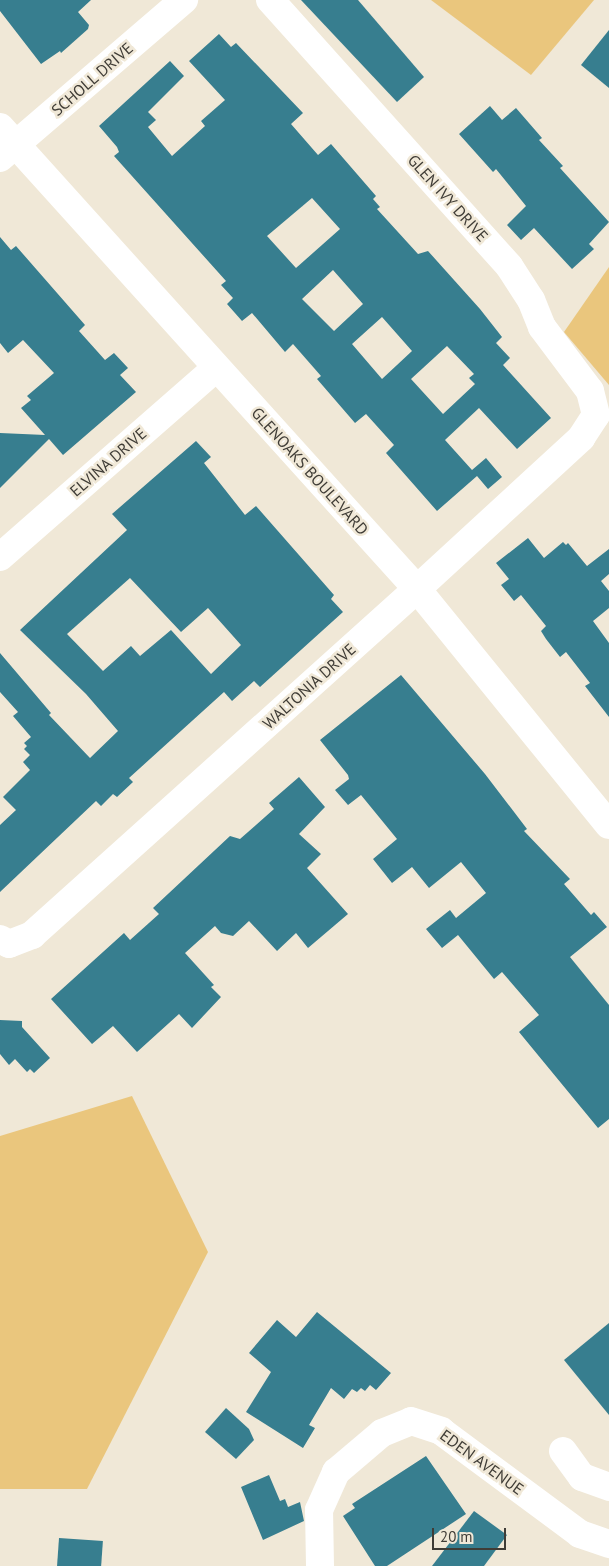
<!DOCTYPE html>
<style>
body{margin:0}
#map{position:relative;width:609px;height:1566px;overflow:hidden;background:#f0e8d7;font-family:"PT Sans",sans-serif}
div>[style]{position:absolute}
.green>*{inset:0;background:#eac67d}
.building>*{inset:0;background:#377e8f;transform-origin:0 0}
.minor>*{height:28px;margin:-14px;padding:0 14px;transform-origin:14px;border-radius:14px;background:#fff}
span{translate:-50% -50%;white-space:nowrap;text-align:center;line-height:1.15;-webkit-text-stroke:5px #f0e8d7;paint-order:stroke}
.street-label{font-size:16px;color:#3f3c36}
.scale{position:absolute;left:432px;top:1528px;width:74px;height:22px;box-sizing:border-box;border:2px solid #3f3c36;border-top:0;padding-left:6px;font-size:15px;line-height:18px;white-space:nowrap;color:#3f3c36;-webkit-text-stroke:4px #f0e8d7;paint-order:stroke}
</style>
<div id="map">
<div class="green">
<i style="clip-path:polygon(431px 0,594px 0,531px 75px)"></i>
<i style="clip-path:polygon(609px 267px,609px 385px,564px 332px)"></i>
<i style="clip-path:polygon(132px 1096px,208px 1252px,87px 1489px,0 1489px,0 1136px)"></i>
</div>
<div class="building">
<i style="clip-path:polygon(0 0,91px 0,78px 12px,89px 25px,88px 29px,61px 53px,60px 51px,41px 64px,0 11px)"></i>
<i style="clip-path:polygon(301px 0,358px 0,424px 77px,397px 102px)"></i>
<i style="clip-path:polygon(609px 30px,609px 88px,581px 65px)"></i>
<i style="clip-path:polygon(evenodd,219px 34px,231px 47px,236px 43px,303px 113px,291px 124px,318px 155px,331px 144px,376px 196px,373px 199px,380px 207px,377px 209px,418px 254px,428px 251px,480px 309px,502px 337px,496px 343px,510px 358px,503px 365px,551px 418px,517px 449px,479px 408px,445px 440px,472px 470px,486px 458px,502px 477px,488px 489px,477px 476px,437px 511px,386px 453px,394px 445px,366px 414px,355px 423px,317px 379px,321px 376px,293px 344px,285px 352px,252px 313px,242px 321px,227px 304px,233px 298px,221px 285px,226px 281px,114px 156px,119px 152px,117px 147px,99px 126px,170px 61px,184px 76px,148px 112px,156px 120px,148px 127px,172px 156px,205px 126px,201px 121px,225px 100px,189px 61px,219px 34px,312px 198px,340px 229px,296px 268px,267px 236px,312px 198px,219px 34px,333px 270px,363px 304px,334px 331px,302px 299px,333px 270px,219px 34px,382px 317px,412px 351px,382px 379px,352px 344px,382px 317px,219px 34px,447px 346px,474px 374px,469px 378px,475px 384px,443px 414px,411px 379px,447px 346px)"></i>
<i style="clip-path:polygon(490px 106px,502px 120px,516px 108px,542px 138px,539px 140px,563px 166px,560px 168px,609px 222px,589px 244px,594px 249px,572px 269px,534px 228px,521px 240px,507px 225px,526px 206px,496px 169px,493px 172px,459px 134px)"></i>
<i style="clip-path:polygon(0 237px,11px 250px,16px 246px,85px 325px,79px 331px,105px 360px,114px 353px,128px 368px,120px 375px,136px 392px,63px 455px,49px 439px,0 488px,0 433px,45px 435px,21px 408px,31px 400px,27px 396px,54px 373px,23px 340px,8px 353px,0 343px)"></i>
<i style="clip-path:polygon(evenodd,196px 441px,211px 457px,204px 463px,245px 515px,256px 506px,334px 595px,331px 599px,343px 612px,260px 687px,254px 681px,232px 701px,224px 692px,129px 778px,133px 782px,117px 797px,113px 794px,101px 806px,96px 801px,0 892px,0 825px,16px 810px,3px 797px,30px 770px,23px 762px,30px 755px,24px 749px,27px 746px,24px 743px,31px 737px,13px 716px,18px 712px,0 692px,0 653px,51px 713px,49px 715px,90px 758px,118px 731px,86px 694px,20px 630px,127px 530px,112px 514px,196px 441px,130px 578px,181px 632px,208px 608px,241px 645px,211px 674px,171px 630px,140px 656px,131px 646px,103px 671px,67px 634px,130px 578px)"></i>
<i style="clip-path:polygon(528px 538px,544px 558px,563px 542px,566px 545px,568px 543px,587px 566px,609px 549px,609px 574px,601px 581px,609px 591px,609px 608px,593px 621px,609px 643px,609px 717px,585px 686px,590px 683px,566px 652px,560px 657px,546px 639px,541px 631px,546px 626px,521px 595px,514px 601px,501px 585px,509px 579px,496px 563px)"></i>
<i style="clip-path:polygon(401px 675px,485px 774px,527px 829px,524px 831px,570px 879px,564px 884px,591px 915px,594px 912px,607px 927px,570px 957px,609px 1005px,609px 1119px,598px 1128px,519px 1032px,539px 1015px,502px 972px,494px 979px,458px 935px,442px 948px,426px 929px,450px 910px,456px 918px,486px 893px,461px 862px,429px 888px,412px 867px,392px 883px,373px 859px,397px 839px,361px 795px,348px 805px,335px 790px,349px 779px,348px 775px,320px 740px)"></i>
<i style="clip-path:polygon(299px 777px,325px 807px,299px 834px,321px 854px,307px 868px,348px 914px,308px 948px,296px 933px,277px 951px,249px 921px,233px 936px,221px 933px,215px 926px,185px 953px,214px 985px,211px 987px,221px 997px,192px 1028px,179px 1014px,137px 1052px,113px 1026px,92px 1044px,51px 999px,124px 933px,130px 940px,159px 914px,153px 908px,230px 836px,240px 839px,274px 809px,269px 803px)"></i>
<i style="clip-path:polygon(0 1020px,22px 1021px,22px 1027px,50px 1058px,34px 1073px,30px 1069px,27px 1072px,15px 1059px,9px 1065px,0 1054px)"></i>
<i style="clip-path:polygon(317px 1312px,391px 1373px,376px 1390px,370px 1385px,365px 1391px,361px 1388px,357px 1392px,352px 1389px,344px 1399px,331px 1388px,309px 1425px,315px 1428px,303px 1448px,246px 1412px,271px 1372px,249px 1353px,277px 1320px,296px 1337px)"></i>
<i style="clip-path:polygon(609px 1323px,609px 1415px,564px 1360px)"></i>
<i style="clip-path:polygon(226px 1408px,249px 1429px,254px 1440px,236px 1459px,205px 1432px)"></i>
<i style="clip-path:polygon(426px 1456px,466px 1514px,387px 1566px,375px 1566px,343px 1516px,355px 1508px,352px 1504px)"></i>
<i style="clip-path:polygon(269px 1475px,280px 1501px,285px 1499px,288px 1507px,300px 1502px,304px 1521px,263px 1540px,241px 1487px)"></i>
<i style="clip-path:polygon(474px 1511px,507px 1535px,484px 1566px,432px 1566px)"></i>
<i style="left:59px;top:1538px;width:44px;height:28px;rotate:4deg"></i>
</div>
<div class="minor">
<i style="left:0;top:127px;width:622px;rotate:47.93deg"></i>
<i style="left:417px;top:589px;width:304px;rotate:50.9deg"></i>
<i style="left:0;top:158px;width:243px;rotate:-40.7deg"></i>
<i style="left:0;top:557px;width:287px;rotate:-41.2deg"></i>
<i style="left:0;top:939px;width:10px;rotate:29deg"></i>
<i style="left:9px;top:944px;width:25px;rotate:-21deg"></i>
<i style="left:32px;top:935px;width:518px;rotate:-41.95deg"></i>
<i style="left:417px;top:589px;width:223px;rotate:-42.6deg"></i>
<i style="left:581px;top:438px;width:27px;rotate:-57deg"></i>
<i style="left:596px;top:415px;width:25px;rotate:-104deg"></i>
<i style="left:590px;top:391px;width:80px;rotate:-126.9deg"></i>
<i style="left:542px;top:327px;width:29px;rotate:-112deg"></i>
<i style="left:531px;top:300px;width:40px;rotate:-122.9deg"></i>
<i style="left:509px;top:266px;width:358px;rotate:-131.9deg"></i>
<i style="left:563px;top:1451px;width:32px;rotate:54deg"></i>
<i style="left:582px;top:1477px;width:29px;rotate:20deg"></i>
<i style="left:320px;top:1566px;width:56px;rotate:-91deg"></i>
<i style="left:319px;top:1510px;width:42px;rotate:-65.9deg"></i>
<i style="left:336px;top:1472px;width:60px;rotate:-40.3deg"></i>
<i style="left:382px;top:1433px;width:31px;rotate:-22deg"></i>
<i style="left:411px;top:1421px;width:32px;rotate:18deg"></i>
<i style="left:441px;top:1431px;width:173px;rotate:36.5deg"></i>
<i style="left:580px;top:1534px;width:31px;rotate:19deg"></i>
</div>
<div class="street-label">
<span style="left:92px;top:79px;rotate:-41deg">SCHOLL DRIVE</span>
<span style="left:448px;top:198px;rotate:48deg">GLEN IVY DRIVE</span>
<span style="left:108px;top:462px;rotate:-41deg">ELVINA DRIVE</span>
<span style="left:310px;top:471px;rotate:48deg">GLENOAKS BOULEVARD</span>
<span style="left:309px;top:686px;rotate:-42deg">WALTONIA DRIVE</span>
<span style="left:482px;top:1462px;rotate:36deg">EDEN AVENUE</span>
</div>
<div class="scale">20 m</div>
</div>
